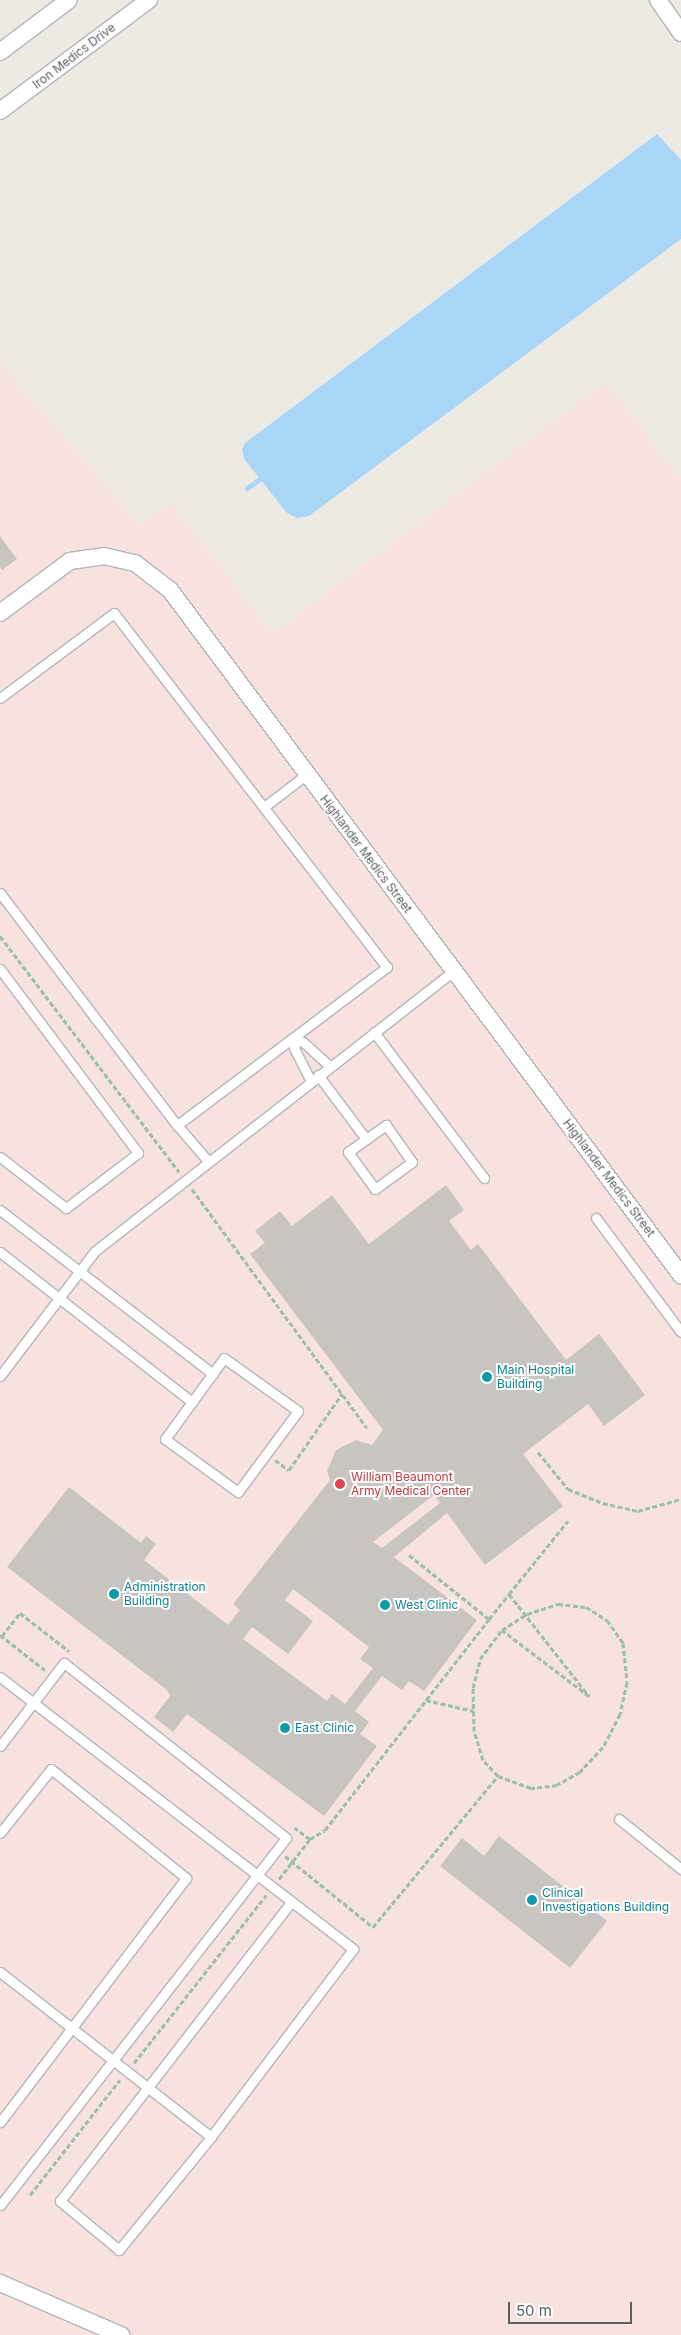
<!DOCTYPE html>
<style>
body{margin:0}
#map{position:relative;width:681px;height:2335px;overflow:hidden;background:#edeae3;font-family:Inter,sans-serif}
div>[style]{position:absolute}
.medical>*{inset:0;background:#f8e2e0}
.water>*{inset:0;background:#a9d5f7}
.stream>*{height:5px;margin:-2.5px;padding:0 2.5px;transform-origin:2.5px;border-radius:2.5px;background:#a9d5f7}
.building>*{inset:0;background:#c8c5c0}
.path>*{height:3px;margin-top:-1.5px;transform-origin:0;background:repeating-linear-gradient(90deg,#9ac0a5 0 5px,transparent 0 7.5px)}
.roads{filter:drop-shadow(1px 0 #b4b5b9) drop-shadow(-1px 0 #b4b5b9) drop-shadow(0 1px #b4b5b9) drop-shadow(0 -1px #b4b5b9)}
.lane>*{height:9px;margin:-4.5px;padding:0 4.5px;transform-origin:4.5px;border-radius:4.5px;background:#fff}
.street>*{height:16px;margin:-8px;padding:0 8px;transform-origin:8px;border-radius:8px;background:#fff}
.dots>*{width:14px;height:14px;translate:-50% -50%;box-sizing:border-box;border:2px solid #fff;border-radius:50%}
span{translate:-50% -50%;white-space:nowrap;text-align:center;line-height:1.15;-webkit-text-stroke:4px #fff;paint-order:stroke}
.street-label{font-size:12px;color:#5b5e62}
.culture-label{font-size:12px;color:#0d838f}
.left{translate:0 -50%;text-align:left}
.health-label{font-size:12px;color:#be3a42}
.scale{position:absolute;left:508px;top:2302px;width:124px;height:22px;box-sizing:border-box;border:2px solid #5b5e62;border-top:0;padding-left:6px;font-size:15px;line-height:18px;white-space:nowrap;color:#5b5e62;-webkit-text-stroke:4px #fff;paint-order:stroke}
</style>
<div id="map">
<div class="medical">
<i style="clip-path:polygon(0 362px,140px 525px,171px 502px,272px 633px,606px 381px,681px 480px,681px 2335px,0 2335px)"></i>
</div>
<div class="water">
<i style="clip-path:polygon(657px 134px,681px 160px,681px 239px,309px 516px,297px 518px,287px 513px,245px 460px,242px 450px,245px 443px)"></i>
</div>
<div class="stream">
<i style="left:247px;top:488px;width:16px;rotate:-35deg"></i>
</div>
<div class="building">
<i style="clip-path:polygon(0 536px,17px 559px,2px 570px,0 567px)"></i>
<i style="clip-path:polygon(evenodd,446px 1185px,464px 1210px,449px 1221px,471px 1250px,478px 1244px,566px 1360px,599px 1334px,645px 1395px,604px 1426px,588px 1404px,523px 1454px,563px 1506px,485px 1565px,447px 1513px,394px 1557px,477px 1620px,424px 1691px,409px 1681px,402px 1690px,382px 1676px,355px 1711px,369px 1722px,360px 1734px,377px 1746px,324px 1816px,187px 1714px,173px 1732px,154px 1717px,170px 1696px,167px 1690px,7px 1567px,69px 1487px,141px 1543px,146px 1536px,156px 1544px,144px 1560px,228px 1625px,240px 1610px,233px 1604px,330px 1480px,327px 1471px,336px 1450px,356px 1440px,372px 1445px,383px 1430px,250px 1254px,265px 1243px,255px 1231px,280px 1211px,292px 1226px,332px 1195px,369px 1244px,446px 1185px,434px 1495px,440px 1503px,382px 1548px,373px 1542px,434px 1495px,446px 1185px,293px 1589px,369px 1647px,360px 1659px,373px 1668px,345px 1704px,332px 1694px,327px 1701px,243px 1639px,252px 1627px,288px 1654px,313px 1621px,285px 1600px,293px 1589px)"></i>
<i style="clip-path:polygon(499px 1836px,607px 1921px,570px 1968px,440px 1866px,462px 1838px,484px 1856px)"></i>
</div>
<div class="path">
<i style="left:0;top:936px;width:296px;rotate:52.8deg"></i>
<i style="left:192px;top:1189px;width:296px;rotate:53.8deg"></i>
<i style="left:538px;top:1452px;width:48px;rotate:51deg"></i>
<i style="left:568px;top:1489px;width:38px;rotate:22deg"></i>
<i style="left:603px;top:1503px;width:36px;rotate:13deg"></i>
<i style="left:638px;top:1511px;width:45px;rotate:-15.6deg"></i>
<i style="left:275px;top:1460px;width:17px;rotate:36deg"></i>
<i style="left:289px;top:1470px;width:93px;rotate:-55.1deg"></i>
<i style="left:409px;top:1555px;width:102px;rotate:38.7deg"></i>
<i style="left:489px;top:1619px;width:32px;rotate:-51deg"></i>
<i style="left:509px;top:1594px;width:130px;rotate:51.9deg"></i>
<i style="left:589px;top:1696px;width:109px;rotate:-142.8deg"></i>
<i style="left:509px;top:1594px;width:94px;rotate:-51.1deg"></i>
<i style="left:558px;top:1604px;width:28px;rotate:6deg"></i>
<i style="left:586px;top:1607px;width:25px;rotate:32deg"></i>
<i style="left:607px;top:1620px;width:28px;rotate:55deg"></i>
<i style="left:623px;top:1643px;width:39px;rotate:84deg"></i>
<i style="left:627px;top:1682px;width:33px;rotate:102deg"></i>
<i style="left:620px;top:1714px;width:37px;rotate:117deg"></i>
<i style="left:603px;top:1747px;width:34px;rotate:133deg"></i>
<i style="left:580px;top:1772px;width:26px;rotate:151deg"></i>
<i style="left:557px;top:1785px;width:26px;rotate:173deg"></i>
<i style="left:531px;top:1788px;width:35px;rotate:-160deg"></i>
<i style="left:498px;top:1776px;width:22px;rotate:-133deg"></i>
<i style="left:483px;top:1760px;width:30px;rotate:-107deg"></i>
<i style="left:474px;top:1731px;width:43px;rotate:-91.3deg"></i>
<i style="left:473px;top:1688px;width:30px;rotate:-76deg"></i>
<i style="left:480px;top:1659px;width:36px;rotate:-53deg"></i>
<i style="left:502px;top:1630px;width:30px;rotate:-33deg"></i>
<i style="left:527px;top:1614px;width:33px;rotate:-18deg"></i>
<i style="left:0;top:1635px;width:57px;rotate:37.9deg"></i>
<i style="left:2px;top:1636px;width:29px;rotate:-52deg"></i>
<i style="left:20px;top:1613px;width:62px;rotate:37.8deg"></i>
<i style="left:426px;top:1700px;width:49px;rotate:12.9deg"></i>
<i style="left:310px;top:1839px;width:17px;rotate:-31deg"></i>
<i style="left:325px;top:1830px;width:267px;rotate:-52.1deg"></i>
<i style="left:285px;top:1856px;width:113px;rotate:38.9deg"></i>
<i style="left:373px;top:1927px;width:196px;rotate:-50.4deg"></i>
<i style="left:279px;top:1879px;width:51px;rotate:-52.2deg"></i>
<i style="left:310px;top:1839px;width:19px;rotate:-144deg"></i>
<i style="left:134px;top:2063px;width:214px;rotate:-51.8deg"></i>
<i style="left:30px;top:2195px;width:146px;rotate:-52deg"></i>
</div>
<div class="roads">
<div class="lane">
<i style="left:0;top:698px;width:142px;rotate:-36.7deg"></i>
<i style="left:114px;top:613px;width:447px;rotate:52.4deg"></i>
<i style="left:387px;top:967px;width:263px;rotate:143deg"></i>
<i style="left:177px;top:1125px;width:48px;rotate:49.3deg"></i>
<i style="left:264px;top:807px;width:54px;rotate:-37.5deg"></i>
<i style="left:0;top:893px;width:292px;rotate:52.7deg"></i>
<i style="left:0;top:969px;width:230px;rotate:53.1deg"></i>
<i style="left:138px;top:1153px;width:91px;rotate:142.6deg"></i>
<i style="left:66px;top:1208px;width:83px;rotate:-142.3deg"></i>
<i style="left:374px;top:1032px;width:183px;rotate:53deg"></i>
<i style="left:293px;top:1038px;width:11px;rotate:22deg"></i>
<i style="left:303px;top:1042px;width:36px;rotate:42deg"></i>
<i style="left:296px;top:1041px;width:7px;rotate:106deg"></i>
<i style="left:294px;top:1048px;width:37px;rotate:63deg"></i>
<i style="left:318px;top:1075px;width:80px;rotate:53.1deg"></i>
<i style="left:386px;top:1125px;width:45px;rotate:54.9deg"></i>
<i style="left:412px;top:1162px;width:46px;rotate:143.9deg"></i>
<i style="left:375px;top:1189px;width:46px;rotate:-126.1deg"></i>
<i style="left:348px;top:1152px;width:47px;rotate:-35.4deg"></i>
<i style="left:0;top:1210px;width:269px;rotate:37.6deg"></i>
<i style="left:596px;top:1218px;width:142px;rotate:53.3deg"></i>
<i style="left:0;top:1252px;width:244px;rotate:38deg"></i>
<i style="left:224px;top:1358px;width:91px;rotate:35.6deg"></i>
<i style="left:298px;top:1411px;width:101px;rotate:126.5deg"></i>
<i style="left:238px;top:1492px;width:90px;rotate:-144deg"></i>
<i style="left:165px;top:1439px;width:100px;rotate:-53.9deg"></i>
<i style="left:0;top:1376px;width:157px;rotate:-52.8deg"></i>
<i style="left:95px;top:1251px;width:455px;rotate:-38deg"></i>
<i style="left:0;top:1677px;width:446px;rotate:37.6deg"></i>
<i style="left:353px;top:1949px;width:236px;rotate:127.1deg"></i>
<i style="left:211px;top:2137px;width:146px;rotate:129.2deg"></i>
<i style="left:119px;top:2250px;width:77px;rotate:-140.3deg"></i>
<i style="left:60px;top:2201px;width:378px;rotate:-52.3deg"></i>
<i style="left:0;top:1746px;width:105px;rotate:-52.4deg"></i>
<i style="left:64px;top:1663px;width:283px;rotate:38.2deg"></i>
<i style="left:286px;top:1838px;width:465px;rotate:127.9deg"></i>
<i style="left:619px;top:1819px;width:80px;rotate:38.9deg"></i>
<i style="left:0;top:1833px;width:82px;rotate:-51.4deg"></i>
<i style="left:51px;top:1769px;width:174px;rotate:38.9deg"></i>
<i style="left:186px;top:1878px;width:307px;rotate:127.3deg"></i>
<i style="left:0;top:1972px;width:268px;rotate:38deg"></i>
</div>
<div class="street">
<i style="left:658px;top:0;width:40px;rotate:55.1deg"></i>
<i style="left:0;top:52px;width:86px;rotate:-37deg"></i>
<i style="left:0;top:111px;width:186px;rotate:-36.7deg"></i>
<i style="left:0;top:613px;width:87px;rotate:-36.6deg"></i>
<i style="left:70px;top:561px;width:34px;rotate:-8deg"></i>
<i style="left:104px;top:556px;width:32px;rotate:13deg"></i>
<i style="left:135px;top:563px;width:44px;rotate:37.6deg"></i>
<i style="left:170px;top:590px;width:855px;rotate:53.28deg"></i>
<i style="left:0;top:2283px;width:132px;rotate:23.3deg"></i>
</div>
</div>
<div class="dots">
<i style="left:487px;top:1377px;background:#0f9aa8"></i>
<i style="left:340px;top:1484px;background:#e0444e"></i>
<i style="left:114px;top:1594px;background:#0f9aa8"></i>
<i style="left:385px;top:1605px;background:#0f9aa8"></i>
<i style="left:285px;top:1728px;background:#0f9aa8"></i>
<i style="left:532px;top:1900px;background:#0f9aa8"></i>
</div>
<div class="street-label">
<span style="left:74px;top:56px;rotate:-37deg">Iron Medics Drive</span>
<span style="left:366px;top:854px;rotate:53deg">Highlander Medics Street</span>
<span style="left:609px;top:1178px;rotate:53deg">Highlander Medics Street</span>
</div>
<div class="culture-label">
<span class="left" style="left:497px;top:1377px">Main Hospital<br>Building</span>
<span class="left" style="left:124px;top:1594px">Administration<br>Building</span>
<span class="left" style="left:395px;top:1605px">West Clinic</span>
<span class="left" style="left:295px;top:1728px">East Clinic</span>
<span class="left" style="left:542px;top:1900px">Clinical<br>Investigations Building</span>
</div>
<div class="health-label">
<span class="left" style="left:351px;top:1484px">William Beaumont<br>Army Medical Center</span>
</div>
<div class="scale">50 m</div>
</div>
